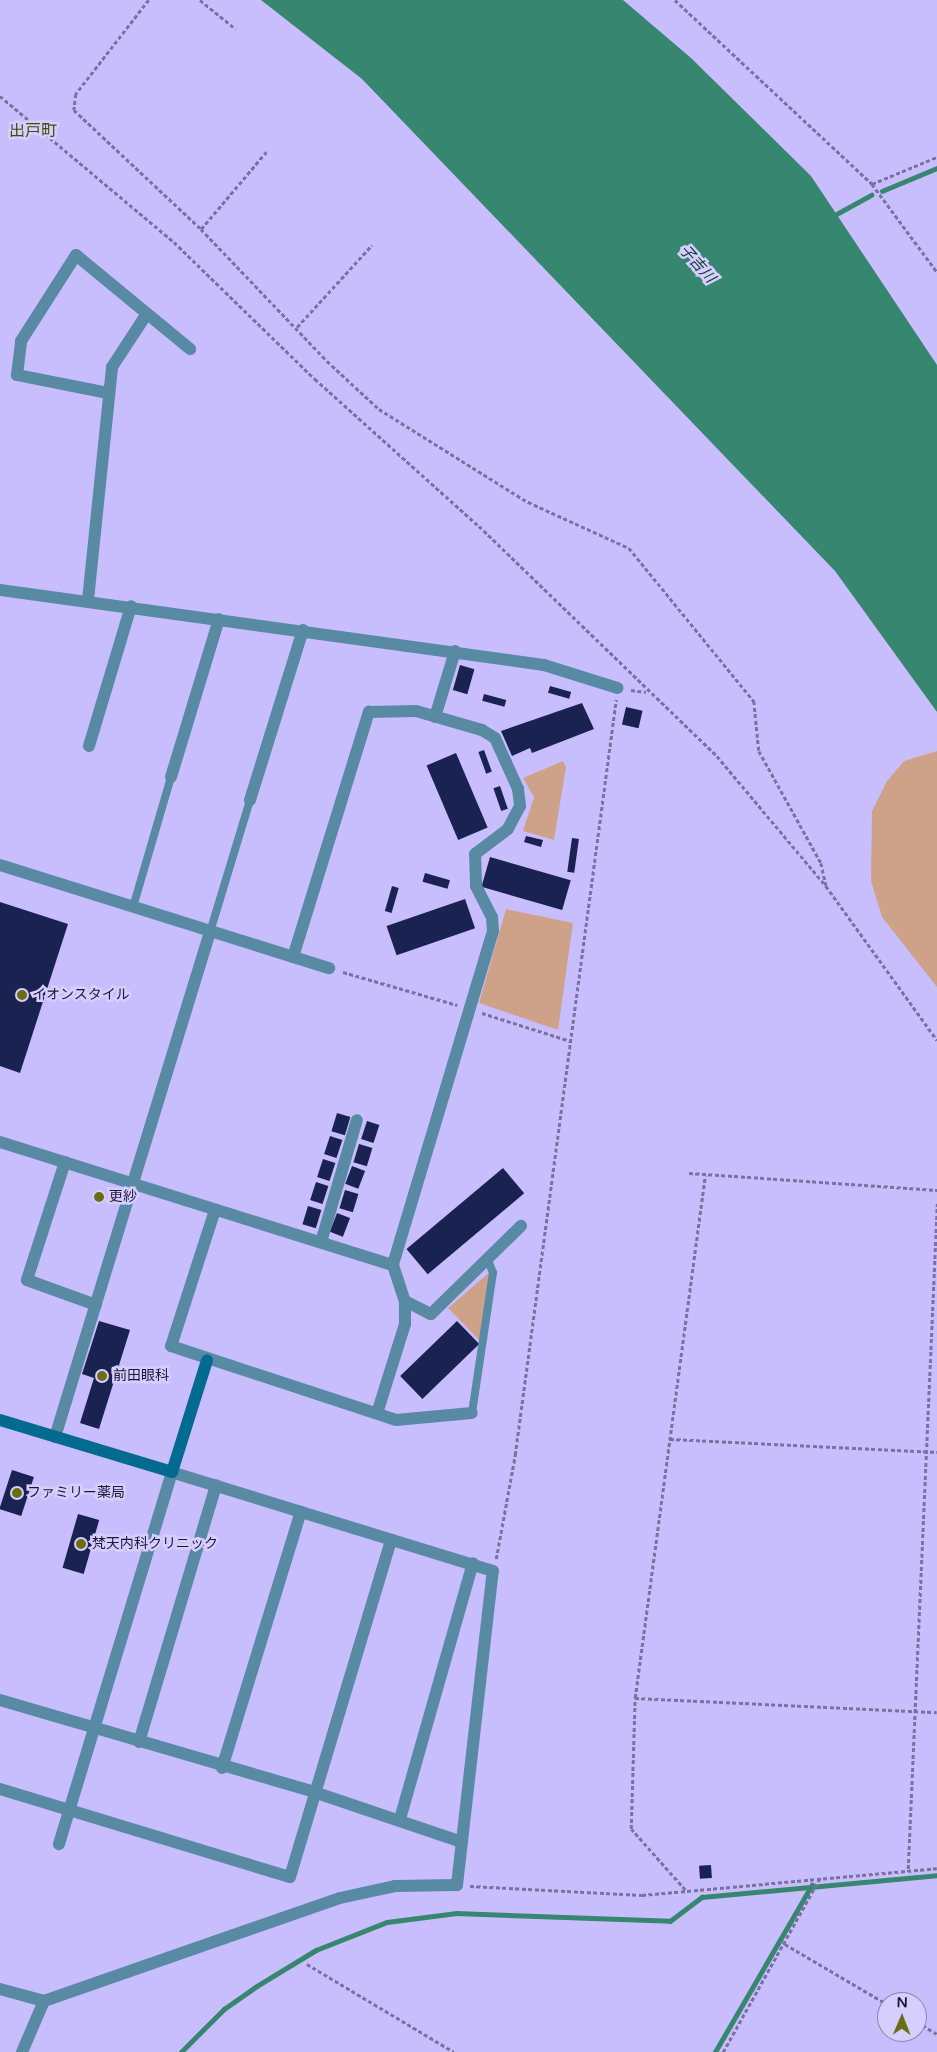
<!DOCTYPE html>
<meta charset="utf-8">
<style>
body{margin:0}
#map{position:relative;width:937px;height:2052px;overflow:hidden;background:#c9befd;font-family:"Varela Round","Noto Sans JP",sans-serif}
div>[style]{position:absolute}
.green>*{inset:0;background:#cea288}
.water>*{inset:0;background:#378770}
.stream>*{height:4.5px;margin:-2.25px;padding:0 2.25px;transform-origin:2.25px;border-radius:2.25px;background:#378770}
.building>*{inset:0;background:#192251;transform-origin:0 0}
.path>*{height:2.5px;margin-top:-1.25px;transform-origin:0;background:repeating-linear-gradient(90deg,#7a71a0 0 4px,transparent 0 6.5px)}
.lane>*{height:8px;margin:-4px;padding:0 4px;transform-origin:4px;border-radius:4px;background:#598aa3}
.street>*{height:12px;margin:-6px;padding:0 6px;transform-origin:6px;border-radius:6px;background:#598aa3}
.secondary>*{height:12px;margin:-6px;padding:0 6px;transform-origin:6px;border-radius:6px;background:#036a90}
.dots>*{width:14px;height:14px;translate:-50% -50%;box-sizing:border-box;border:2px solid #d5cefe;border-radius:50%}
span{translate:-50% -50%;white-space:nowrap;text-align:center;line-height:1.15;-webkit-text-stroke:5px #d5cefe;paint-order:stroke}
.poi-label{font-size:14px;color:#1e1734}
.left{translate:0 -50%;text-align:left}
.water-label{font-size:15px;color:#14392e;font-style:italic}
.quarter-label{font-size:16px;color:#47490a}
.north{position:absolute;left:877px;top:1992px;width:50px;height:50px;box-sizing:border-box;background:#d5cefe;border:1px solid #8c85ad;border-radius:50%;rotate:1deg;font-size:14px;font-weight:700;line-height:20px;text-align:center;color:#1e1734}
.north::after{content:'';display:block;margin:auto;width:18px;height:22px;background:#6a6d10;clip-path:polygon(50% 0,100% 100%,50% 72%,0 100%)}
</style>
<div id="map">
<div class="green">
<i style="clip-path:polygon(937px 751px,937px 987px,882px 917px,871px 881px,872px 811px,887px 781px,904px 761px)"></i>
<i style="clip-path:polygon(563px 761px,566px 767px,554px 840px,523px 831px,534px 797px,523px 778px)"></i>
<i style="clip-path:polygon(506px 909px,573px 923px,558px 1030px,479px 1003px)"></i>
<i style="clip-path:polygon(490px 1272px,479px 1340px,448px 1308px)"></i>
</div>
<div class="water">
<i style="clip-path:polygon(261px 0,623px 0,691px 58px,811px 176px,937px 365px,937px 712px,835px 571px,362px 79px)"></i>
</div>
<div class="stream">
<i style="left:882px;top:191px;width:60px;rotate:-22.7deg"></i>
<i style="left:831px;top:217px;width:46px;rotate:-28.8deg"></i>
<i style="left:181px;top:2052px;width:61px;rotate:-45deg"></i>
<i style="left:224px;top:2009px;width:40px;rotate:-34.9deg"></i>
<i style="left:257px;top:1986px;width:69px;rotate:-31.4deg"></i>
<i style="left:316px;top:1950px;width:76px;rotate:-21.5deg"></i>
<i style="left:387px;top:1922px;width:70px;rotate:-7.4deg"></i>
<i style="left:456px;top:1913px;width:214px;rotate:2.1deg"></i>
<i style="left:670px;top:1921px;width:40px;rotate:-37deg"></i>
<i style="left:702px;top:1897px;width:236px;rotate:-5.3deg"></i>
<i style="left:715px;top:2052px;width:193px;rotate:-59.9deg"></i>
</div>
<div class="building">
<i style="left:460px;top:665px;width:15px;height:26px;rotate:16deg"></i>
<i style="left:550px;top:686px;width:22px;height:7px;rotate:16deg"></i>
<i style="left:484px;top:694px;width:23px;height:7px;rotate:15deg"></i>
<i style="clip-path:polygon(582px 703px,594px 729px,532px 753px,530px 748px,512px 756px,501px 731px)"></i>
<i style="left:626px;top:707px;width:17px;height:18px;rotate:13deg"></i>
<i style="left:484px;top:750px;width:23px;height:6px;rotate:70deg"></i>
<i style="left:456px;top:753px;width:81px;height:32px;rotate:67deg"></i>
<i style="left:500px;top:786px;width:24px;height:7px;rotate:71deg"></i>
<i style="clip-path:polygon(526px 836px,543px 840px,541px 847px,524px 842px)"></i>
<i style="left:572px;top:838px;width:7px;height:34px;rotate:8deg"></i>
<i style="left:490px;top:857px;width:84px;height:31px;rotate:16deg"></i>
<i style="left:425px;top:873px;width:26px;height:9px;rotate:16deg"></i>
<i style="left:392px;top:886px;width:7px;height:26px;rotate:16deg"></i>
<i style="left:465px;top:899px;width:31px;height:83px;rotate:71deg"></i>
<i style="clip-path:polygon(0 902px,68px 924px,20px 1073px,0 1066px)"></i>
<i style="left:337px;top:1113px;width:14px;height:19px;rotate:17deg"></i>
<i style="left:367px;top:1121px;width:13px;height:19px;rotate:18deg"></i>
<i style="left:330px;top:1136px;width:13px;height:19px;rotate:18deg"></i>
<i style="left:359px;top:1144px;width:14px;height:19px;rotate:17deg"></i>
<i style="left:323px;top:1159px;width:13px;height:19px;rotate:18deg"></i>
<i style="left:352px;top:1166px;width:14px;height:19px;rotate:21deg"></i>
<i style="left:503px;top:1168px;width:33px;height:126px;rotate:50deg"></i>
<i style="left:316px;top:1182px;width:13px;height:19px;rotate:18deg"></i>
<i style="left:345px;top:1190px;width:14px;height:19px;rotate:17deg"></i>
<i style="left:308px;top:1206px;width:14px;height:19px;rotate:17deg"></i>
<i style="left:337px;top:1213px;width:14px;height:20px;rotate:21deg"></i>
<i style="clip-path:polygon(99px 1321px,130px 1330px,99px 1429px,80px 1423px,94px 1378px,82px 1374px)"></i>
<i style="left:457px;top:1321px;width:32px;height:79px;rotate:46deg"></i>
<i style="left:12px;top:1470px;width:23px;height:41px;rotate:18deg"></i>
<i style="left:78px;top:1514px;width:22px;height:56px;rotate:16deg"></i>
<i style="left:711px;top:1865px;width:13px;height:12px;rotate:86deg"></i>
</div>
<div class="path">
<i style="left:149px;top:0;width:119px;rotate:127.8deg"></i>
<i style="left:76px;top:94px;width:16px;rotate:97deg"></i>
<i style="left:74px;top:110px;width:174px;rotate:43.1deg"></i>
<i style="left:201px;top:229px;width:182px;rotate:46.3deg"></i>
<i style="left:327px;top:361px;width:71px;rotate:42.7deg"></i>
<i style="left:379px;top:409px;width:176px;rotate:32deg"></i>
<i style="left:528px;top:502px;width:111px;rotate:24.5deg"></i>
<i style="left:629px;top:548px;width:198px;rotate:50.8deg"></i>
<i style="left:754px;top:701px;width:50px;rotate:84.3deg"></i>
<i style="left:759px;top:751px;width:128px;rotate:61deg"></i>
<i style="left:821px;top:863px;width:23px;rotate:77deg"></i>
<i style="left:200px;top:0;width:46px;rotate:38.9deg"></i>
<i style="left:675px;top:0;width:270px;rotate:43deg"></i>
<i style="left:872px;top:184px;width:109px;rotate:53.5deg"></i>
<i style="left:0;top:96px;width:227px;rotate:40deg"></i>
<i style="left:174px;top:242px;width:197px;rotate:44.2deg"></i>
<i style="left:315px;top:379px;width:220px;rotate:41.9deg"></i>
<i style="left:479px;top:526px;width:331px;rotate:44deg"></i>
<i style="left:717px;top:756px;width:170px;rotate:50deg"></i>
<i style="left:826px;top:886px;width:190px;rotate:54.2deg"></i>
<i style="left:872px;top:184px;width:70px;rotate:-22.6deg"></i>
<i style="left:201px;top:229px;width:101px;rotate:-49.8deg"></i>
<i style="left:297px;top:327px;width:111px;rotate:-47.6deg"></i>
<i style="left:631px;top:690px;width:15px;rotate:8deg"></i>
<i style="left:343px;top:972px;width:119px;rotate:16.1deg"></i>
<i style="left:482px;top:1013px;width:93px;rotate:17.5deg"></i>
<i style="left:689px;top:1173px;width:249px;rotate:3.9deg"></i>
<i style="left:670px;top:1439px;width:267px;rotate:2.8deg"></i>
<i style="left:496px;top:1559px;width:106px;rotate:-79.6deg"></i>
<i style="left:515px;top:1455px;width:762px;rotate:-82.38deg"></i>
<i style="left:635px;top:1698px;width:527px;rotate:-82.36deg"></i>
<i style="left:908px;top:1869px;width:666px;rotate:-87.5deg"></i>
<i style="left:470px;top:1886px;width:172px;rotate:3deg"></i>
<i style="left:642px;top:1895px;width:296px;rotate:-5.2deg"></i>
<i style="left:685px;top:1890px;width:81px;rotate:-131.5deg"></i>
<i style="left:631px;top:1829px;width:131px;rotate:-88.3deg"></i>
<i style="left:635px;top:1698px;width:302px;rotate:2.7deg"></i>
<i style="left:785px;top:1944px;width:118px;rotate:30.5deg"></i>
<i style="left:307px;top:1964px;width:171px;rotate:30.9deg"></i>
<i style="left:917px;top:2022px;width:23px;rotate:31deg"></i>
<i style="left:723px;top:2052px;width:201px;rotate:-60.9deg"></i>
</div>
<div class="lane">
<i style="left:133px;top:907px;width:135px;rotate:-73.7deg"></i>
<i style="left:210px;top:932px;width:138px;rotate:-73.1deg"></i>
<i style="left:472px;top:1413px;width:142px;rotate:-81.5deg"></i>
<i style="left:493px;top:1273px;width:14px;rotate:-111deg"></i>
</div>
<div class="street">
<i style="left:108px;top:393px;width:93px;rotate:-168.8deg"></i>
<i style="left:17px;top:375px;width:34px;rotate:-83deg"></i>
<i style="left:21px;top:341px;width:102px;rotate:-57.4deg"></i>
<i style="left:76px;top:255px;width:148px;rotate:39.5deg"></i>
<i style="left:0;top:590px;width:549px;rotate:7.85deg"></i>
<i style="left:544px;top:665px;width:77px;rotate:17.3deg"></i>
<i style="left:88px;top:600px;width:234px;rotate:-84.1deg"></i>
<i style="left:112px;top:367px;width:62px;rotate:-56.8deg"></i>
<i style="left:435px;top:717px;width:69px;rotate:-73.1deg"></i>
<i style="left:89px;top:746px;width:146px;rotate:-73.3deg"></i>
<i style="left:171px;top:777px;width:165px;rotate:-73.1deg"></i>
<i style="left:250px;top:800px;width:178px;rotate:-72.7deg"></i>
<i style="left:0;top:865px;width:345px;rotate:17.4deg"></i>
<i style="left:293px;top:957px;width:257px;rotate:-72.8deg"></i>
<i style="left:369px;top:712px;width:47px;rotate:-1.2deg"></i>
<i style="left:416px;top:711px;width:69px;rotate:16.1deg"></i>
<i style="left:482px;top:730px;width:15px;rotate:32deg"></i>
<i style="left:495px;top:738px;width:56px;rotate:65.7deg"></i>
<i style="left:518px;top:789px;width:17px;rotate:83deg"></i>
<i style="left:520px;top:806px;width:26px;rotate:118deg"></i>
<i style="left:508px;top:829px;width:41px;rotate:142.9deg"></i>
<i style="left:475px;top:854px;width:32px;rotate:88deg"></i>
<i style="left:476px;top:886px;width:35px;rotate:63deg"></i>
<i style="left:492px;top:917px;width:14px;rotate:86deg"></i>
<i style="left:493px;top:931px;width:349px;rotate:106.7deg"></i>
<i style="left:393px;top:1265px;width:38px;rotate:72deg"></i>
<i style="left:405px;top:1301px;width:23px;rotate:90deg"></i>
<i style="left:405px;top:1324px;width:90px;rotate:107.4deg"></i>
<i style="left:0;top:1142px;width:412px;rotate:17.4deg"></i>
<i style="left:65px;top:1162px;width:124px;rotate:107.9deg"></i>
<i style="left:27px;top:1280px;width:73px;rotate:19.9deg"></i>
<i style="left:215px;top:1210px;width:143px;rotate:107.9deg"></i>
<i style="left:171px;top:1346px;width:237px;rotate:18.2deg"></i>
<i style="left:396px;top:1420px;width:76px;rotate:-5.3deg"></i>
<i style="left:321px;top:1242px;width:127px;rotate:-73.6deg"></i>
<i style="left:405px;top:1301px;width:29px;rotate:27deg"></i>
<i style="left:431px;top:1314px;width:126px;rotate:-44.4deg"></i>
<i style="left:55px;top:1437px;width:528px;rotate:-72.94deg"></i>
<i style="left:0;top:1700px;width:327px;rotate:16.3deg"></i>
<i style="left:314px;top:1792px;width:156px;rotate:18.7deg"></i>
<i style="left:139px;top:1742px;width:268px;rotate:-73.3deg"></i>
<i style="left:222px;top:1768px;width:268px;rotate:-72.9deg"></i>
<i style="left:0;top:1789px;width:303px;rotate:16.9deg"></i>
<i style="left:290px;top:1877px;width:352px;rotate:-73.3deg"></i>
<i style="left:400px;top:1819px;width:266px;rotate:-74.1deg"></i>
<i style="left:0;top:1989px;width:46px;rotate:15.3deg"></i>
<i style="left:44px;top:2001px;width:313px;rotate:-19.2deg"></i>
<i style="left:340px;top:1898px;width:56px;rotate:-12.3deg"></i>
<i style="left:395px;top:1886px;width:62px;rotate:-0.9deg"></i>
<i style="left:457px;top:1885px;width:316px;rotate:-83.5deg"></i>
<i style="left:493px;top:1571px;width:336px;rotate:-162.9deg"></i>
<i style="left:172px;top:1472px;width:389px;rotate:106.9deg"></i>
<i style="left:22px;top:2052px;width:56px;rotate:-66.7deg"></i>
</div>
<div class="secondary">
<i style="left:0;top:1420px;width:180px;rotate:16.8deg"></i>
<i style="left:172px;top:1472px;width:117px;rotate:-72.6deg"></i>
</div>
<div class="dots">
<i style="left:22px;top:995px;background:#6a6d10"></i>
<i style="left:99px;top:1197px;background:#6a6d10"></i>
<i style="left:102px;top:1376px;background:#6a6d10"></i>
<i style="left:17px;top:1493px;background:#6a6d10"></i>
<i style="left:81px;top:1544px;background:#6a6d10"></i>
</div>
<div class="poi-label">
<span class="left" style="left:32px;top:995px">イオンスタイル</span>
<span class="left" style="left:109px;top:1197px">更紗</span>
<span class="left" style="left:113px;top:1376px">前田眼科</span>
<span class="left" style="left:27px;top:1493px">ファミリー薬局</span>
<span class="left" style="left:92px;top:1544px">梵天内科クリニック</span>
</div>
<div class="water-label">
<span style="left:697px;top:264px;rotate:48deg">子吉川</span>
</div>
<div class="quarter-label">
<span style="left:33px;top:131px">出戸町</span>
</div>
<div class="north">N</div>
</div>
